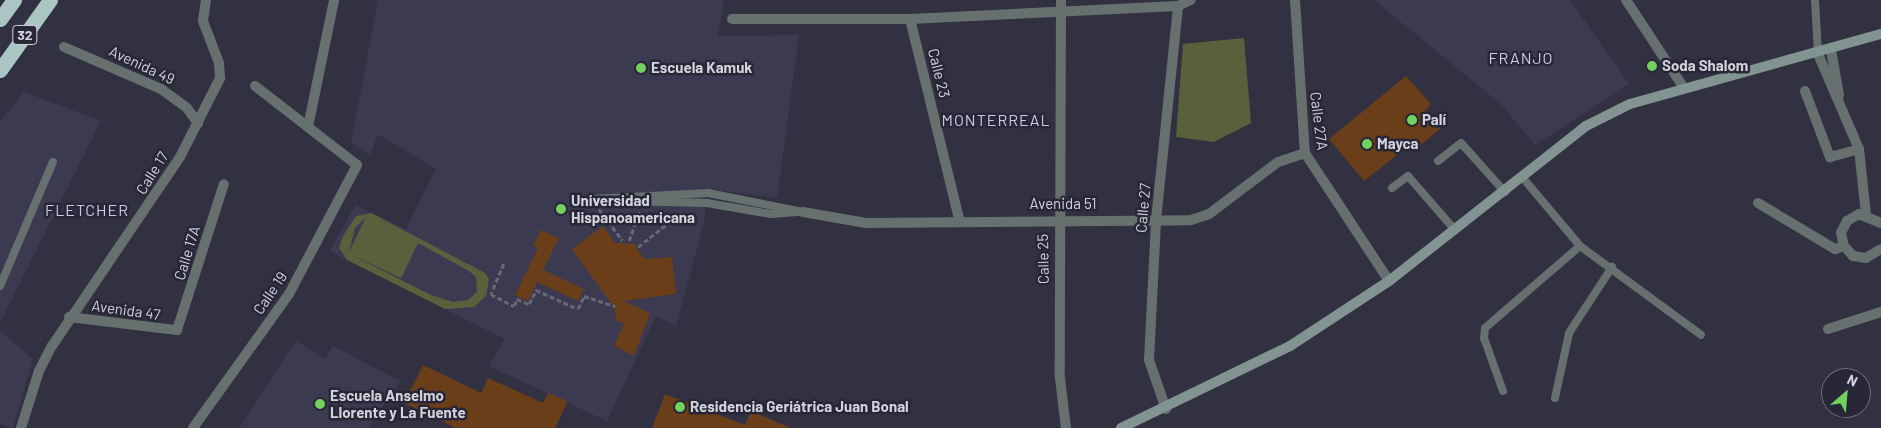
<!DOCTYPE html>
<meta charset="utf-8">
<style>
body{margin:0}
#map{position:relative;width:1881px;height:428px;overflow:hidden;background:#323142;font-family:Barlow,sans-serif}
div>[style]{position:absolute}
.built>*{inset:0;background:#3c3a51}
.green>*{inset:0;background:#58613b}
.building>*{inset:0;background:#6a3e19}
.path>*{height:2.5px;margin-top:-1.25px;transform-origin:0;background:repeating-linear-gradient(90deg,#686776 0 5px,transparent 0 7.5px)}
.lane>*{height:8px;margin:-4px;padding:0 4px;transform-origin:4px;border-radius:4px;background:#66716f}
.street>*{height:10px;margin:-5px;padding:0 5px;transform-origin:5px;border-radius:5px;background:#66716f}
.secondary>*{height:10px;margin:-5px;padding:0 5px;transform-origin:5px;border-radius:5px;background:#829491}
.highway>*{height:15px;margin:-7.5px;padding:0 7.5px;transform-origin:7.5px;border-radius:7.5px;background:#abc6c2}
.dots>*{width:14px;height:14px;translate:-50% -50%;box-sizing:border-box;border:2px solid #282737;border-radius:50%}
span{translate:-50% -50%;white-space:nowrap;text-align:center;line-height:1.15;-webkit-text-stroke:5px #282737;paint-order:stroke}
.shield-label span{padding:1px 4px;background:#282737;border:1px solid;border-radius:4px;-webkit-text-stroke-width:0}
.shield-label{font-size:14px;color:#d3d2dd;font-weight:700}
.street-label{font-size:15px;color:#d3d2dd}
.poi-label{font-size:15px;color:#d3d2dd;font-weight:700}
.left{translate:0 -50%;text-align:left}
.neighbourhood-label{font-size:16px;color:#cccbe1;letter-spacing:1px}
.north{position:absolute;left:1821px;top:368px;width:50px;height:50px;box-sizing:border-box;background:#282737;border:1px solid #6c6b79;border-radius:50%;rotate:27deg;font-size:14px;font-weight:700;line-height:20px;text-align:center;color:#d3d2dd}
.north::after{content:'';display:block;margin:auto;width:18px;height:22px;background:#73d25d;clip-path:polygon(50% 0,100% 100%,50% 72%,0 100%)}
</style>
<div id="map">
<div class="built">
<i style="clip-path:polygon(378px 0,724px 0,718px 36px,799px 35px,777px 198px,708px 189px,704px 223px,676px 326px,656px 316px,607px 421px,489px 366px,505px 339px,329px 251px,356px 205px,406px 229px,436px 169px,378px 134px,370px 155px,351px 143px)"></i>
<i style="clip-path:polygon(1374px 0,1570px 0,1629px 84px,1535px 145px,1501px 104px)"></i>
<i style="clip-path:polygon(24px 92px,101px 121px,0 323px,0 122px)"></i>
<i style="clip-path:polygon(0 331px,33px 359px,13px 428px,0 424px)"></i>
<i style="clip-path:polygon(296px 341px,325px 359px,333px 346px,400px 381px,369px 428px,239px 428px)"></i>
</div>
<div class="green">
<i style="clip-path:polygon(1244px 38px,1251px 123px,1214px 142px,1176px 137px,1183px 44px)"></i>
<i style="clip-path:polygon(evenodd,371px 213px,485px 273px,489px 279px,486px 296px,474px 307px,445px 309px,347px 260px,339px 248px,343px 236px,356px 216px,371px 213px,365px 218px,365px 219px,349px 252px,355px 228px,365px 218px,371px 213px,418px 243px,469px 271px,476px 277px,477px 292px,468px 300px,453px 302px,431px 295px,350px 254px,401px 278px,418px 243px)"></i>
</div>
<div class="building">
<i style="clip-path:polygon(1406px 76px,1431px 104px,1425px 111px,1441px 128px,1416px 149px,1411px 144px,1364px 181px,1329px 139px)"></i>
<i style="clip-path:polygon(603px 226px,615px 243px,634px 244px,644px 259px,672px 257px,676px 294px,623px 301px,650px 313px,634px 356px,614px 346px,624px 324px,616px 320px,615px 309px,572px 249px)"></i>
<i style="clip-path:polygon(541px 230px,559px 238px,543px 270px,584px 289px,578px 301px,537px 282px,528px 301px,515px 295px,538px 248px,533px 245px)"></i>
<i style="clip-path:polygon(423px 365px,481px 393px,488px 378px,543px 403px,548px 393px,568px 401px,555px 428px,456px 428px,404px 403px)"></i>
<i style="clip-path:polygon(665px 394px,745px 425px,751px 411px,791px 428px,652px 428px)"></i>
</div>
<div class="path">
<i style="left:599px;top:209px;width:39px;rotate:53deg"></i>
<i style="left:629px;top:241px;width:31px;rotate:-71deg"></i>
<i style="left:638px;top:247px;width:56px;rotate:-38.5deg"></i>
<i style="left:504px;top:264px;width:33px;rotate:113deg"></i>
<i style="left:491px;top:294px;width:26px;rotate:28deg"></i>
<i style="left:514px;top:306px;width:8px;rotate:-67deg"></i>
<i style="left:517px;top:299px;width:13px;rotate:23deg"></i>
<i style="left:529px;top:304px;width:16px;rotate:-63deg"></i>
<i style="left:536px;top:290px;width:46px;rotate:24.3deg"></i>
<i style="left:578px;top:309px;width:14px;rotate:-65deg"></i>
<i style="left:584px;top:296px;width:33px;rotate:18deg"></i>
</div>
<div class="lane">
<i style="left:1815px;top:0;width:54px;rotate:86.8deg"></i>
<i style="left:1438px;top:161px;width:29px;rotate:-38deg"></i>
<i style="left:1461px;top:143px;width:66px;rotate:48.1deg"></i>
<i style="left:1523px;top:178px;width:89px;rotate:50deg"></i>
<i style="left:1580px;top:246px;width:150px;rotate:36.3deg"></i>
<i style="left:1392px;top:188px;width:20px;rotate:-37deg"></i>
<i style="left:1408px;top:176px;width:72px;rotate:49deg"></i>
<i style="left:592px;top:199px;width:116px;rotate:-3deg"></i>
<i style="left:708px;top:193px;width:97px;rotate:11.3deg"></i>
<i style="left:623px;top:201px;width:84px;rotate:1.4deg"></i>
<i style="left:707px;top:203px;width:65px;rotate:9.8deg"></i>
<i style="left:771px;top:214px;width:27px;rotate:-4deg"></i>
<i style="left:0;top:286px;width:135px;rotate:-66.9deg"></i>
<i style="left:1503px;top:391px;width:56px;rotate:-109.7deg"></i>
<i style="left:1484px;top:338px;width:10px;rotate:-84deg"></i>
<i style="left:1485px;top:328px;width:125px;rotate:-40.8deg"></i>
<i style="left:1555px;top:398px;width:66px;rotate:-77.8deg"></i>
<i style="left:1569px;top:333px;width:79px;rotate:-56.9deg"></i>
</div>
<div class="street">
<i style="left:1061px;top:0;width:378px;rotate:90.2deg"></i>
<i style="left:1060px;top:378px;width:50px;rotate:83.2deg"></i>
<i style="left:1295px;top:0;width:153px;rotate:86.3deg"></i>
<i style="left:1305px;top:153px;width:153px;rotate:56.7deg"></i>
<i style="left:1626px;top:0;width:105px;rotate:56.6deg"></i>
<i style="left:732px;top:19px;width:178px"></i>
<i style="left:910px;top:19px;width:268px;rotate:-2.8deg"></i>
<i style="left:1178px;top:6px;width:14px;rotate:-25deg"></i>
<i style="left:910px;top:19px;width:209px;rotate:76.2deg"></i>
<i style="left:64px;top:47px;width:106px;rotate:23.4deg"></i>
<i style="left:161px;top:89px;width:32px;rotate:36deg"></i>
<i style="left:187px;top:108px;width:19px;rotate:54deg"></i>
<i style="left:1831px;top:50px;width:46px;rotate:79.9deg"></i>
<i style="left:1818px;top:54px;width:103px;rotate:66.7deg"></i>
<i style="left:1859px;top:149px;width:65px;rotate:83.9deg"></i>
<i style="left:1805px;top:91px;width:71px;rotate:69.3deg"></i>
<i style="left:1830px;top:157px;width:30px;rotate:-15deg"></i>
<i style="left:308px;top:127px;width:130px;rotate:-78.4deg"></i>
<i style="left:1758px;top:203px;width:90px;rotate:30.9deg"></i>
<i style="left:1835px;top:249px;width:9px;rotate:-18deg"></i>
<i style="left:803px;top:212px;width:64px;rotate:9.9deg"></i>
<i style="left:866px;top:223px;width:325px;rotate:-0.5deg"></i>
<i style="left:1191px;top:220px;width:19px;rotate:-18deg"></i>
<i style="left:1209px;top:214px;width:86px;rotate:-37deg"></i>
<i style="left:1278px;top:162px;width:28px;rotate:-18deg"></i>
<i style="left:1881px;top:223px;width:24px;rotate:-158deg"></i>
<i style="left:1859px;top:214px;width:14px;rotate:150deg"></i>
<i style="left:1847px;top:221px;width:13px;rotate:117deg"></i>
<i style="left:1841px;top:233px;width:13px;rotate:77deg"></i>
<i style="left:1844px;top:246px;width:13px;rotate:48deg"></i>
<i style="left:1853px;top:256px;width:13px;rotate:9deg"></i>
<i style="left:1866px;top:258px;width:17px;rotate:-31deg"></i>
<i style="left:69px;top:317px;width:109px;rotate:6.9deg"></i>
<i style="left:177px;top:330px;width:153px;rotate:-72.2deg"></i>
<i style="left:1828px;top:329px;width:56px;rotate:-17.8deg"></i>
<i style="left:1166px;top:409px;width:52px;rotate:-109.1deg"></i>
<i style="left:1149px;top:360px;width:140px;rotate:-87.1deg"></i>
<i style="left:1156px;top:220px;width:215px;rotate:-84.1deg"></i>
<i style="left:21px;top:428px;width:60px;rotate:-72.5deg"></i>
<i style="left:39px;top:371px;width:28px;rotate:-63deg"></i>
<i style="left:52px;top:346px;width:228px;rotate:-55.9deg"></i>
<i style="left:180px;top:157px;width:89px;rotate:-63.1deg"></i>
<i style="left:220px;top:78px;width:15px;rotate:-94deg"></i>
<i style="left:219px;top:63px;width:45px;rotate:-110.9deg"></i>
<i style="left:203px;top:21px;width:21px;rotate:-82deg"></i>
<i style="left:193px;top:428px;width:165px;rotate:-54.4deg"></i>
<i style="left:289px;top:294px;width:146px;rotate:-62.2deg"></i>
<i style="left:357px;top:165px;width:129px;rotate:-142.2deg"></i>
</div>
<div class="secondary">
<i style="left:1121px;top:428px;width:188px;rotate:-25.9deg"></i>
<i style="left:1290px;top:346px;width:118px;rotate:-33.3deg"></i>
<i style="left:1389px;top:281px;width:251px;rotate:-38.2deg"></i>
<i style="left:1586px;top:126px;width:49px;rotate:-26.6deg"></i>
<i style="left:1630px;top:104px;width:261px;rotate:-15.6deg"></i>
</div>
<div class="highway">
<i style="left:0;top:19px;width:24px;rotate:-54deg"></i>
<i style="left:0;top:70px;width:86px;rotate:-54.5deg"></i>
</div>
<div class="dots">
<i style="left:1652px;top:66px;background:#73d25d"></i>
<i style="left:641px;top:68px;background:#73d25d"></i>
<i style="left:1412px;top:120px;background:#73d25d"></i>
<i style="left:1367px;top:144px;background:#73d25d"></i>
<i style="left:561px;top:209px;background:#73d25d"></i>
<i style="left:320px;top:404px;background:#73d25d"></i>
<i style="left:680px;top:407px;background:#73d25d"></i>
</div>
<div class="shield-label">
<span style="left:25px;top:35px">32</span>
</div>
<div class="street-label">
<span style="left:142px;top:65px;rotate:25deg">Avenida 49</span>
<span style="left:939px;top:73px;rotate:76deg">Calle 23</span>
<span style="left:1319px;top:121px;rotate:83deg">Calle 27A</span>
<span style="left:152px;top:173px;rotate:-58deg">Calle 17</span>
<span style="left:1063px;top:204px">Avenida 51</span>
<span style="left:1143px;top:208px;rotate:-85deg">Calle 27</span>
<span style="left:187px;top:253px;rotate:-73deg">Calle 17A</span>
<span style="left:1043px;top:259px;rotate:-91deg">Calle 25</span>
<span style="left:270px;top:293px;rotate:-56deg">Calle 19</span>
<span style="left:126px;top:310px;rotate:8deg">Avenida 47</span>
</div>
<div class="poi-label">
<span class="left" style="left:1662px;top:66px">Soda Shalom</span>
<span class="left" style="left:651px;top:68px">Escuela Kamuk</span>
<span class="left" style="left:1422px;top:120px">Palí</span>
<span class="left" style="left:1377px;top:144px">Mayca</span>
<span class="left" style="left:571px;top:209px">Universidad<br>Hispanoamericana</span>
<span class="left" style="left:330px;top:404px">Escuela Anselmo<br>Llorente y La Fuente</span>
<span class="left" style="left:690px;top:407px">Residencia Geriátrica Juan Bonal</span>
</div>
<div class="neighbourhood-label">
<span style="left:1521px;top:58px">FRANJO</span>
<span style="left:996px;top:120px">MONTERREAL</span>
<span style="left:87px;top:210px">FLETCHER</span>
</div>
<div class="north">N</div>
</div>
